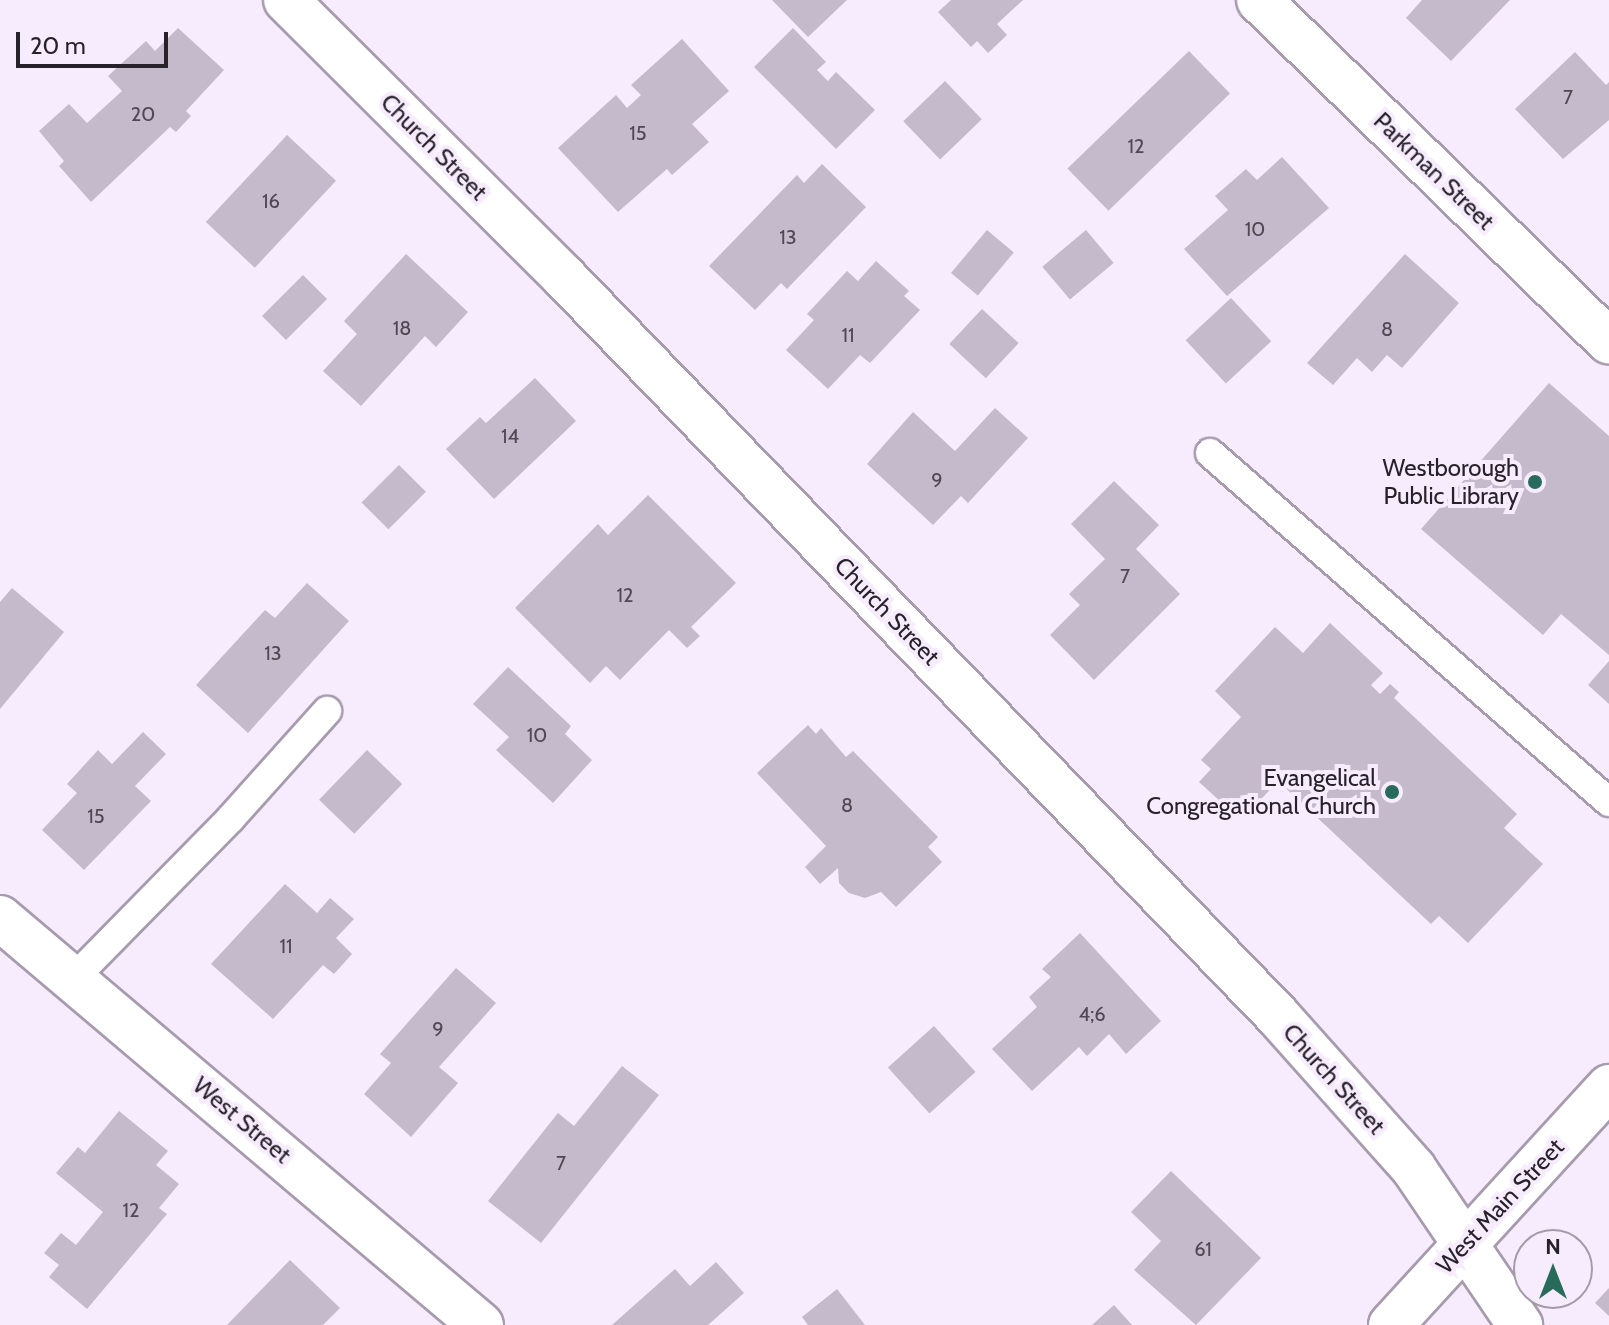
<!DOCTYPE html>
<style>
body{margin:0}
#map{position:relative;width:1609px;height:1325px;overflow:hidden;background:#f7ecfd;font-family:Cabin,sans-serif}
div>[style]{position:absolute}
.building>*{inset:0;background:#c5b9cc;transform-origin:0 0}
.roads{filter:drop-shadow(2px 0 #a79bae) drop-shadow(-2px 0 #a79bae) drop-shadow(0 2px #a79bae) drop-shadow(0 -2px #a79bae)}
.service>*{height:28px;margin:-14px;padding:0 14px;transform-origin:14px;border-radius:14px;background:#fff}
.minor>*{height:44px;margin:-22px;padding:0 22px;transform-origin:22px;border-radius:22px;background:#fff}
.tertiary>*{height:44px;margin:-22px;padding:0 22px;transform-origin:22px;border-radius:22px;background:#fff}
.secondary>*{height:44px;margin:-22px;padding:0 22px;transform-origin:22px;border-radius:22px;background:#fff}
.dots>*{width:22px;height:22px;translate:-50% -50%;box-sizing:border-box;border:4px solid #f7ecfd;border-radius:50%}
span{translate:-50% -50%;white-space:nowrap;text-align:center;line-height:1.15;-webkit-text-stroke:8px #f7ecfd;paint-order:stroke}
.number-label{font-size:20px;color:#4e4852}
.number-label span{-webkit-text-stroke-width:0}
.street-label{font-size:24px;color:#27222a}
.poi-label{font-size:24px;color:#27222a}
.right{translate:-100% -50%;text-align:right}
.north{position:absolute;left:1513px;top:1229px;width:80px;height:80px;box-sizing:border-box;background:#f7ecfd;border:2px solid #a49ba9;border-radius:50%;rotate:0deg;font-size:22px;font-weight:700;line-height:32px;text-align:center;color:#27222a}
.north::after{content:'';display:block;margin:auto;width:28px;height:36px;background:#286b5b;clip-path:polygon(50% 0,100% 100%,50% 72%,0 100%)}
.scale{position:absolute;left:16px;top:32px;width:152px;height:36px;box-sizing:border-box;border:4px solid #27222a;border-top:0;padding-left:10px;font-size:24px;line-height:28px;white-space:nowrap;color:#27222a;-webkit-text-stroke:6px #f7ecfd;paint-order:stroke}
</style>
<div id="map">
<div class="building">
<i style="clip-path:polygon(772px 0,847px 0,808px 37px)"></i>
<i style="clip-path:polygon(951px 0,1023px 0,997px 24px,1007px 35px,988px 53px,977px 41px,971px 47px,938px 12px)"></i>
<i style="clip-path:polygon(1422px 0,1510px 0,1451px 61px,1406px 18px)"></i>
<i style="clip-path:polygon(178px 28px,224px 70px,186px 111px,191px 116px,176px 132px,170px 127px,91px 202px,59px 166px,64px 161px,39px 131px,69px 104px,87px 123px,122px 91px,108px 76px,146px 41px,155px 51px)"></i>
<i style="clip-path:polygon(793px 28px,826px 62px,817px 70px,828px 81px,836px 72px,875px 110px,836px 149px,754px 67px)"></i>
<i style="clip-path:polygon(682px 39px,729px 91px,692px 124px,709px 142px,672px 175px,667px 169px,618px 212px,558px 148px,616px 95px,627px 108px,641px 95px,631px 85px)"></i>
<i style="left:1189px;top:51px;width:59px;height:169px;rotate:46deg"></i>
<i style="clip-path:polygon(1575px 52px,1606px 85px,1609px 82px,1609px 120px,1563px 159px,1515px 109px)"></i>
<i style="left:945px;top:81px;width:53px;height:58px;rotate:46deg"></i>
<i style="left:287px;top:135px;width:67px;height:119px;rotate:43deg"></i>
<i style="clip-path:polygon(1282px 157px,1329px 208px,1227px 296px,1184px 249px,1228px 210px,1215px 196px,1246px 169px,1257px 180px)"></i>
<i style="clip-path:polygon(822px 164px,866px 207px,787px 289px,781px 283px,755px 310px,709px 266px,797px 175px,804px 183px)"></i>
<i style="left:987px;top:230px;width:35px;height:56px;rotate:40deg"></i>
<i style="left:1086px;top:230px;width:43px;height:57px;rotate:50deg"></i>
<i style="clip-path:polygon(406px 254px,468px 312px,436px 347px,425px 336px,361px 406px,323px 371px,357px 334px,344px 321px)"></i>
<i style="clip-path:polygon(1405px 254px,1459px 303px,1402px 368px,1387px 355px,1372px 372px,1357px 358px,1333px 385px,1307px 363px)"></i>
<i style="clip-path:polygon(876px 261px,909px 291px,904px 296px,920px 310px,870px 363px,860px 355px,828px 389px,786px 350px,814px 320px,807px 314px,847px 271px,858px 281px)"></i>
<i style="left:303px;top:275px;width:34px;height:58px;rotate:45deg"></i>
<i style="left:1231px;top:298px;width:59px;height:62px;rotate:47deg"></i>
<i style="left:982px;top:309px;width:50px;height:48px;rotate:43deg"></i>
<i style="clip-path:polygon(535px 378px,576px 421px,494px 499px,446px 449px,480px 417px,486px 423px)"></i>
<i style="clip-path:polygon(1549px 383px,1609px 436px,1609px 655px,1561px 614px,1543px 635px,1421px 529px)"></i>
<i style="clip-path:polygon(995px 408px,1028px 438px,968px 503px,961px 496px,933px 525px,867px 464px,913px 412px,955px 451px)"></i>
<i style="left:399px;top:465px;width:38px;height:53px;rotate:45deg"></i>
<i style="clip-path:polygon(1114px 481px,1159px 525px,1136px 549px,1180px 594px,1094px 680px,1050px 635px,1080px 605px,1069px 594px,1105px 559px,1071px 524px)"></i>
<i style="clip-path:polygon(648px 495px,736px 583px,691px 627px,700px 636px,687px 648px,669px 630px,620px 680px,606px 666px,590px 683px,515px 608px,598px 524px,608px 535px)"></i>
<i style="clip-path:polygon(307px 583px,349px 621px,248px 733px,196px 685px,265px 610px,275px 618px)"></i>
<i style="clip-path:polygon(12px 588px,64px 632px,0 709px,0 602px)"></i>
<i style="clip-path:polygon(1330px 623px,1383px 673px,1371px 685px,1380px 694px,1390px 684px,1399px 692px,1394px 698px,1517px 814px,1504px 828px,1543px 864px,1468px 943px,1439px 916px,1431px 924px,1278px 781px,1251px 810px,1242px 802px,1232px 812px,1199px 782px,1211px 769px,1201px 760px,1241px 717px,1215px 691px,1275px 627px,1303px 653px)"></i>
<i style="clip-path:polygon(1609px 661px,1609px 704px,1588px 685px)"></i>
<i style="clip-path:polygon(508px 667px,571px 726px,565px 734px,592px 760px,553px 803px,496px 750px,509px 737px,473px 704px)"></i>
<i style="clip-path:polygon(808px 725px,816px 734px,821px 728px,846px 757px,853px 751px,938px 837px,928px 847px,942px 862px,896px 907px,881px 892px,865px 898px,849px 893px,839px 883px,838px 868px,820px 884px,805px 867px,826px 846px,757px 773px)"></i>
<i style="clip-path:polygon(143px 732px,166px 754px,135px 786px,151px 801px,84px 870px,42px 830px,77px 793px,67px 784px,98px 750px,112px 764px)"></i>
<i style="left:367px;top:750px;width:49px;height:69px;rotate:44deg"></i>
<i style="clip-path:polygon(285px 884px,317px 913px,330px 898px,354px 919px,336px 938px,352px 954px,334px 974px,323px 965px,273px 1019px,211px 964px)"></i>
<i style="clip-path:polygon(1080px 933px,1161px 1021px,1126px 1054px,1109px 1034px,1087px 1056px,1079px 1047px,1032px 1091px,992px 1049px,1037px 1007px,1029px 997px,1051px 977px,1042px 969px)"></i>
<i style="clip-path:polygon(456px 968px,496px 1003px,439px 1067px,458px 1083px,411px 1137px,364px 1094px,391px 1063px,380px 1054px)"></i>
<i style="left:934px;top:1026px;width:62px;height:62px;rotate:48deg"></i>
<i style="clip-path:polygon(622px 1066px,659px 1095px,541px 1243px,488px 1201px,558px 1113px,574px 1126px)"></i>
<i style="clip-path:polygon(119px 1111px,168px 1151px,156px 1165px,179px 1184px,159px 1208px,167px 1214px,87px 1309px,49px 1277px,59px 1265px,44px 1253px,61px 1233px,76px 1245px,103px 1212px,56px 1173px,78px 1147px,85px 1153px)"></i>
<i style="clip-path:polygon(1171px 1171px,1261px 1258px,1196px 1325px,1134px 1270px,1161px 1241px,1131px 1212px)"></i>
<i style="clip-path:polygon(290px 1260px,340px 1308px,323px 1325px,227px 1325px)"></i>
<i style="clip-path:polygon(716px 1262px,744px 1293px,708px 1325px,612px 1325px,675px 1269px,690px 1286px)"></i>
<i style="clip-path:polygon(1609px 1288px,1609px 1316px,1595px 1303px)"></i>
<i style="clip-path:polygon(837px 1289px,865px 1325px,808px 1325px,802px 1317px)"></i>
<i style="clip-path:polygon(1114px 1305px,1132px 1325px,1092px 1325px)"></i>
</div>
<div class="roads">
<div class="service">
<i style="left:1210px;top:453px;width:530px;rotate:41.18deg"></i>
<i style="left:73px;top:979px;width:226px;rotate:-45.5deg"></i>
<i style="left:231px;top:818px;width:144px;rotate:-48.1deg"></i>
</div>
<div class="minor">
<i style="left:1259px;top:0;width:489px;rotate:44.3deg"></i>
<i style="left:0;top:918px;width:630px;rotate:40.24deg"></i>
</div>
<div class="tertiary">
<i style="left:286px;top:0;width:394px;rotate:44.9deg"></i>
<i style="left:565px;top:278px;width:1025px;rotate:45.99deg"></i>
<i style="left:1277px;top:1015px;width:206px;rotate:48.3deg"></i>
<i style="left:1414px;top:1169px;width:189px;rotate:55.8deg"></i>
</div>
<div class="secondary">
<i style="left:1391px;top:1325px;width:323px;rotate:-47.5deg"></i>
</div>
</div>
<div class="dots">
<i style="left:1535px;top:482px;background:#286b5b"></i>
<i style="left:1392px;top:792px;background:#286b5b"></i>
</div>
<div class="number-label">
<span style="left:1568px;top:97px">7</span>
<span style="left:143px;top:114px">20</span>
<span style="left:638px;top:133px">15</span>
<span style="left:1136px;top:146px">12</span>
<span style="left:271px;top:201px">16</span>
<span style="left:1255px;top:229px">10</span>
<span style="left:788px;top:237px">13</span>
<span style="left:402px;top:328px">18</span>
<span style="left:1387px;top:329px">8</span>
<span style="left:848px;top:335px">11</span>
<span style="left:510px;top:436px">14</span>
<span style="left:937px;top:480px">9</span>
<span style="left:1125px;top:576px">7</span>
<span style="left:625px;top:595px">12</span>
<span style="left:273px;top:653px">13</span>
<span style="left:537px;top:735px">10</span>
<span style="left:847px;top:805px">8</span>
<span style="left:96px;top:816px">15</span>
<span style="left:286px;top:946px">11</span>
<span style="left:1092px;top:1014px">4;6</span>
<span style="left:438px;top:1029px">9</span>
<span style="left:561px;top:1163px">7</span>
<span style="left:131px;top:1210px">12</span>
<span style="left:1203px;top:1249px">61</span>
</div>
<div class="street-label">
<span style="left:434px;top:147px;rotate:45deg">Church Street</span>
<span style="left:1434px;top:171px;rotate:44deg">Parkman Street</span>
<span style="left:887px;top:611px;rotate:46deg">Church Street</span>
<span style="left:1334px;top:1079px;rotate:48deg">Church Street</span>
<span style="left:242px;top:1120px;rotate:40deg">West Street</span>
<span style="left:1500px;top:1206px;rotate:-47deg">West Main Street</span>
</div>
<div class="poi-label">
<span class="right" style="left:1519px;top:482px">Westborough<br>Public Library</span>
<span class="right" style="left:1376px;top:792px">Evangelical<br>Congregational Church</span>
</div>
<div class="north">N</div>
<div class="scale">20 m</div>
</div>
